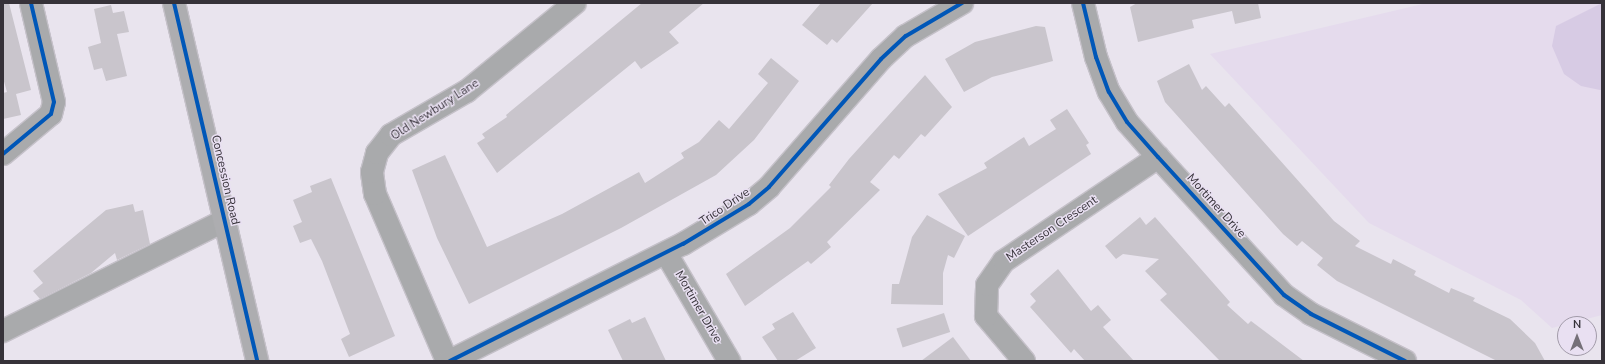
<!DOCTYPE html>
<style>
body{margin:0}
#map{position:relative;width:1605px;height:364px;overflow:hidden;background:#e9e4ee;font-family:"Nunito Sans",sans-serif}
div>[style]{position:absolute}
.built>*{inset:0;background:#e5dbed}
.green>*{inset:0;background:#d7cbe4}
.building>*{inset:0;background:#c9c5cc;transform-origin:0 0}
.roads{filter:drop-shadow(1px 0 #c5c1c9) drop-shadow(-1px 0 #c5c1c9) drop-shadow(0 1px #c5c1c9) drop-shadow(0 -1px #c5c1c9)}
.minor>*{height:22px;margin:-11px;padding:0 11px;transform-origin:11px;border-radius:11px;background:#a9aaac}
.major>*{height:22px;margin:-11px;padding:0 11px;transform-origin:11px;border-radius:11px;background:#adadb0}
.cycleway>*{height:4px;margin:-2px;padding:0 2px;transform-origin:2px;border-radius:2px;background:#0057b8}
span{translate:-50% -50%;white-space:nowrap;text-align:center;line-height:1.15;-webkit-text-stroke:3px #e9e0f2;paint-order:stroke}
.street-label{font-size:12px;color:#363239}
.frame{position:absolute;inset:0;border:4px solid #363239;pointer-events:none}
.north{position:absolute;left:1557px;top:316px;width:40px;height:40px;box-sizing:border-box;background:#e9e0f2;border:1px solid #a19aa8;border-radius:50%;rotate:0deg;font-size:11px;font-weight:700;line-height:16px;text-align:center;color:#363239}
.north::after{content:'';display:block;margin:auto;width:14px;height:18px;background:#757078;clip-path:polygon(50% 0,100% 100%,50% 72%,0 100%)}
</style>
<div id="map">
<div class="built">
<i style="clip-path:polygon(1427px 3px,1602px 3px,1602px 315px,1552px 328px,1521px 300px,1369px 223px,1210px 54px)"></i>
</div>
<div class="green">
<i style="clip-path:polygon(1602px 3px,1602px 90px,1600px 90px,1581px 86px,1564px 74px,1552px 46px,1556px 26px)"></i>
</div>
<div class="building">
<i style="clip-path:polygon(9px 3px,31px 90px,16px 94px,21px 115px,3px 119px,3px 93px,7px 92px,3px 78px,3px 4px)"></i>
<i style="clip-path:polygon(642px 3px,704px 3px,669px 32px,679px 43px,641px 69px,635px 61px,497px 173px,477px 143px,485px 138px,482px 134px,507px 117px,506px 115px)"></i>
<i style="clip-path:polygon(821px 3px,873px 3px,837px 43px,832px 39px,827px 45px,802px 25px)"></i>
<i style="clip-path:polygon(1137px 3px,1258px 3px,1261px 18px,1235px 24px,1232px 11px,1192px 20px,1194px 28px,1138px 42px,1130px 7px)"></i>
<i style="clip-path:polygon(111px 5px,113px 13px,124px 11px,129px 32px,117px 34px,127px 76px,106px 81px,102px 68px,94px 70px,88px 47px,101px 43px,94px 9px)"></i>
<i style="clip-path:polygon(1036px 26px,1045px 27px,1053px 61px,992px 77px,964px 92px,945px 59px,975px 42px)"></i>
<i style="clip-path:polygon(771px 58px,799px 81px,754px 140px,716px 175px,621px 228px,469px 304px,437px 238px,412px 170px,445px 155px,487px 247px,562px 214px,639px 172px,645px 183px,684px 158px,681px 153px,699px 142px,719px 120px,729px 129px,768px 83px,758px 74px)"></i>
<i style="clip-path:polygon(1189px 64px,1202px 90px,1206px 86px,1225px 107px,1229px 103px,1334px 221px,1360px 241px,1355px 246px,1391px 264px,1393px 259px,1416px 271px,1414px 275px,1449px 293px,1451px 288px,1475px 298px,1473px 301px,1510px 319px,1535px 343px,1545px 361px,1497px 361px,1337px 281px,1317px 265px,1323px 258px,1302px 241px,1297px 246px,1283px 234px,1165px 102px,1157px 81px)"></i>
<i style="clip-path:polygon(925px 75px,952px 107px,925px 137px,921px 134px,899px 159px,894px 155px,870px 182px,880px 190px,827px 242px,831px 247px,811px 264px,808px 261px,745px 306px,726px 274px,790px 228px,831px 187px,829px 185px,849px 159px)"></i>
<i style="clip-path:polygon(1067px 109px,1089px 143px,1086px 145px,1091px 154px,968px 236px,938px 194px,987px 168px,984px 163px,1024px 137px,1029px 146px,1056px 129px,1050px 120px)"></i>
<i style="clip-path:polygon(331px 178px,395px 336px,349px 357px,341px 339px,350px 334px,322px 261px,311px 239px,300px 243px,293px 226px,302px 222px,293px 200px,312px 192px,310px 186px)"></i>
<i style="clip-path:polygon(133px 204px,135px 212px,143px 210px,150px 244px,117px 260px,115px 253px,91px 273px,40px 299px,33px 291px,43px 283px,33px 271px,106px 210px)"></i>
<i style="clip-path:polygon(927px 215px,965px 236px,954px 258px,948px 255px,943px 273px,943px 305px,891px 304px,892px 284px,899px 284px,912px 237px)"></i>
<i style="clip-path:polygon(1140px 217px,1146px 225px,1155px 217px,1230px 302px,1227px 305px,1248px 324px,1251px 321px,1304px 361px,1220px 361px,1160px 300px,1167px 294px,1145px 271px,1159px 259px,1123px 254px,1116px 259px,1105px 246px)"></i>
<i style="clip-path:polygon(1058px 269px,1091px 311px,1098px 305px,1111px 320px,1103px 327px,1134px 361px,1085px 361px,1074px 349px,1071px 353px,1030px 307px,1036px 301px,1030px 294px)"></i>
<i style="clip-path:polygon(793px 312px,816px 348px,795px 361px,778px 361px,762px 337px,775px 329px,772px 324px)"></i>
<i style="left:944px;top:313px;width:20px;height:50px;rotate:72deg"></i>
<i style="clip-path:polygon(645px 317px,666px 361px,623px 361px,608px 330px,630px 319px,632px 323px)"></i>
<i style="clip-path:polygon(953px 337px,971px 361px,921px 361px)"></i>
</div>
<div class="roads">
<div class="minor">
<i style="left:1083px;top:3px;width:56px;rotate:76.5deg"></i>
<i style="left:1096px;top:57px;width:37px;rotate:70deg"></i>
<i style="left:1109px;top:92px;width:35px;rotate:59deg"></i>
<i style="left:1127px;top:122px;width:47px;rotate:48.5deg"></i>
<i style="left:1158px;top:157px;width:187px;rotate:47.6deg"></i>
<i style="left:1284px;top:295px;width:33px;rotate:35deg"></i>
<i style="left:1311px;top:314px;width:105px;rotate:26.6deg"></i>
<i style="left:3px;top:154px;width:62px;rotate:-39.8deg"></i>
<i style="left:51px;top:114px;width:12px;rotate:-76deg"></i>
<i style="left:54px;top:102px;width:102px;rotate:-103.1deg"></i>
<i style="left:666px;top:253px;width:125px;rotate:59.7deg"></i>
<i style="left:3px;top:331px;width:247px;rotate:-26.5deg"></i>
<i style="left:447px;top:361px;width:182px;rotate:-113.3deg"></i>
<i style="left:375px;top:194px;width:22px;rotate:-98deg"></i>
<i style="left:372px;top:172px;width:20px;rotate:-75deg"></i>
<i style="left:377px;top:153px;width:23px;rotate:-52deg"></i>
<i style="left:391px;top:135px;width:88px;rotate:-30.1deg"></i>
<i style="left:467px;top:91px;width:139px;rotate:-39.2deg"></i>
<i style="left:450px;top:361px;width:261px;rotate:-26.7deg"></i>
<i style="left:683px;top:244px;width:77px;rotate:-31.2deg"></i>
<i style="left:749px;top:204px;width:26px;rotate:-40deg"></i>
<i style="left:769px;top:187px;width:170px;rotate:-48.8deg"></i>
<i style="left:881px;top:59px;width:34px;rotate:-43deg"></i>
<i style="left:906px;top:36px;width:65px;rotate:-30.5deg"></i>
<i style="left:1024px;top:361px;width:59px;rotate:-130.2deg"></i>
<i style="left:986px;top:316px;width:31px;rotate:-88deg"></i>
<i style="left:987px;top:285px;width:29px;rotate:-55deg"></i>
<i style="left:1004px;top:261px;width:186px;rotate:-34deg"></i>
</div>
<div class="major">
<i style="left:174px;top:3px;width:367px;rotate:76.9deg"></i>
</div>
</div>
<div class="cycleway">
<i style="left:174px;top:3px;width:367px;rotate:76.9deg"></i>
<i style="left:1083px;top:3px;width:56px;rotate:76.5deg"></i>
<i style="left:1096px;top:57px;width:37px;rotate:70deg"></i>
<i style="left:1109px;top:92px;width:35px;rotate:59deg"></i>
<i style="left:1127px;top:122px;width:47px;rotate:48.5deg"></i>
<i style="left:1158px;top:157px;width:187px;rotate:47.6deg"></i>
<i style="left:1284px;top:295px;width:33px;rotate:35deg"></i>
<i style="left:1311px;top:314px;width:105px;rotate:26.6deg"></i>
<i style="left:3px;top:154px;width:62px;rotate:-39.8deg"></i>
<i style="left:51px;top:114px;width:12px;rotate:-76deg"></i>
<i style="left:54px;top:102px;width:102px;rotate:-103.1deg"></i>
<i style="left:450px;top:361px;width:261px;rotate:-26.7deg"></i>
<i style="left:683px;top:244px;width:77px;rotate:-31.2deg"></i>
<i style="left:749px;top:204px;width:26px;rotate:-40deg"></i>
<i style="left:769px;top:187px;width:170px;rotate:-48.8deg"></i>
<i style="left:881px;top:59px;width:34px;rotate:-43deg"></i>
<i style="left:906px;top:36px;width:65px;rotate:-30.5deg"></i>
</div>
<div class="street-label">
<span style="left:435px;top:110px;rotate:-33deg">Old Newbury Lane</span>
<span style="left:225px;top:180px;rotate:77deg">Concession Road</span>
<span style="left:1216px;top:206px;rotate:48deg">Mortimer Drive</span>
<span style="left:725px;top:207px;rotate:-34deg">Trico Drive</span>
<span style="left:1052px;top:229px;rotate:-34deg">Masterson Crescent</span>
<span style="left:698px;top:307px;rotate:60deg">Mortimer Drive</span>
</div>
<div class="frame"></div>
<div class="north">N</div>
</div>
